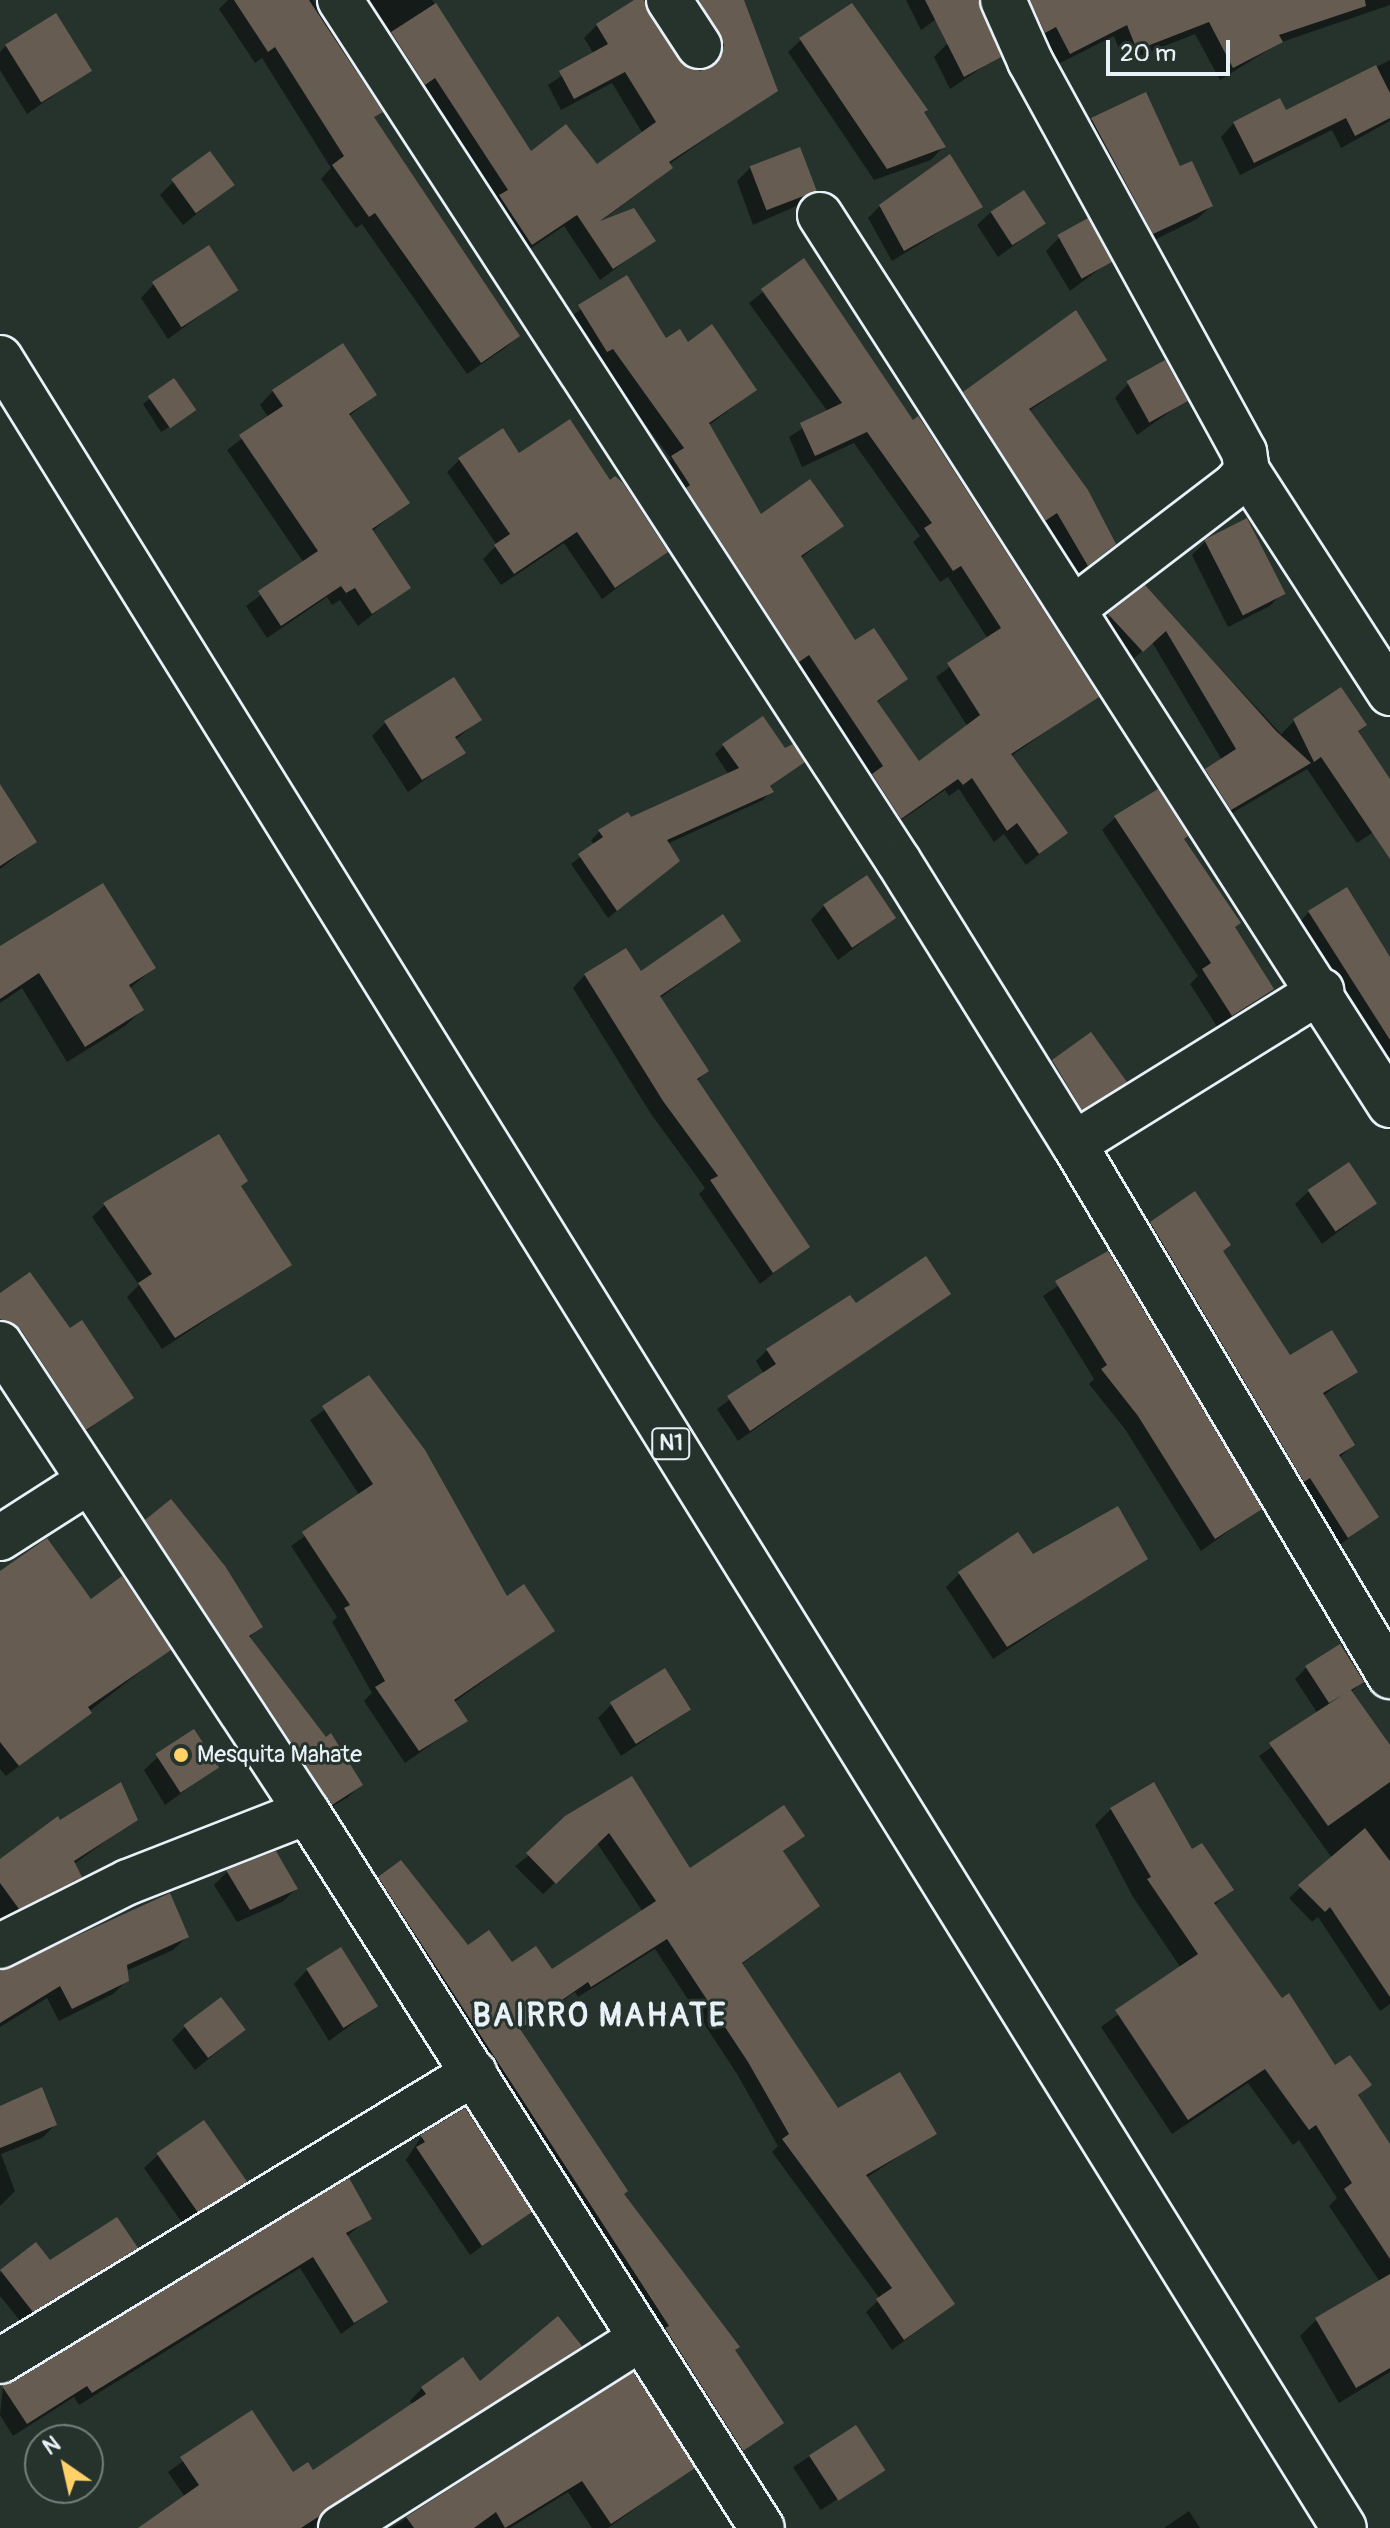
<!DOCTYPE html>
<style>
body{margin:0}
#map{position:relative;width:1390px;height:2528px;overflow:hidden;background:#26332d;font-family:Pangolin,sans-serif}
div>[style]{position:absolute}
.shadow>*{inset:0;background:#0007;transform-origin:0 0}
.building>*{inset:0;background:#675c52;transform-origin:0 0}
.roads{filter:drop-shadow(2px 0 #e8f1f8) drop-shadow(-2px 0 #e8f1f8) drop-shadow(0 2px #e8f1f8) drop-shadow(0 -2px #e8f1f8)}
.minor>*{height:44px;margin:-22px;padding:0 22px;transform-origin:22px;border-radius:22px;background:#26332d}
.highway>*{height:44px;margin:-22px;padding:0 22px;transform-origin:22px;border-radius:22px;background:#26332d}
.dots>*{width:22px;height:22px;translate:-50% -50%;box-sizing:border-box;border:4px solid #26332d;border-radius:50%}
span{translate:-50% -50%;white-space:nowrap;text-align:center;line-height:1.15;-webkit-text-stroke:6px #26332d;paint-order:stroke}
.shield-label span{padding:2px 6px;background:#26332d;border:2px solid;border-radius:6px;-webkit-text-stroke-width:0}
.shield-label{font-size:22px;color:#e8f1f8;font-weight:700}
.poi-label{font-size:24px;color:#e8f1f8}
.left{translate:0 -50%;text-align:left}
.district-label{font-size:32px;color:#e8f1f8;font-weight:700;letter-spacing:2px}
.north{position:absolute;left:24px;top:2424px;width:80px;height:80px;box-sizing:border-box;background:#26332d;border:2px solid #747f7e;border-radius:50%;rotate:326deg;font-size:22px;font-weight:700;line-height:32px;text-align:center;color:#e8f1f8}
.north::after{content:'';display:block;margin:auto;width:28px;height:36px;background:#ffd166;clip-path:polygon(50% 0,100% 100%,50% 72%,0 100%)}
.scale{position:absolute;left:1106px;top:40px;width:124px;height:36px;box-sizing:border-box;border:4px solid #e8f1f8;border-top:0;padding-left:10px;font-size:24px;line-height:28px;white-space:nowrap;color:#e8f1f8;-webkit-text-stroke:6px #26332d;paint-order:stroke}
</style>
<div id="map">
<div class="shadow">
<i style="clip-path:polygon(228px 0,313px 0,380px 111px,373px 118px,518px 336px,505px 348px,467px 374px,362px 224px,356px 228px,321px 179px,331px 168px,262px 58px,255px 63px,219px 9px)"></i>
<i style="clip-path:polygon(349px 0,432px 0,531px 154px,597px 167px,643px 134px,612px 83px,561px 110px,548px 85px,594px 54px,584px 38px,597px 25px,638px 0,645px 0,646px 14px,686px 70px,702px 73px,712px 57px,691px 0,742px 0,776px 90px,668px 165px,657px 180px,601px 221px,654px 240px,600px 280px,564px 226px,519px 256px)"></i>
<i style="clip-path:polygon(906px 0,963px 0,921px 30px)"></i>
<i style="clip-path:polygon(1060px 0,1390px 0,1390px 5px,1279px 43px,1220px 80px,1195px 34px,1124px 62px,1114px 36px,1056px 65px,1022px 23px,1035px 10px)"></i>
<i style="clip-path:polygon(801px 40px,922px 113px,943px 147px,931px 160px,874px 180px,788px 52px)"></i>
<i style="clip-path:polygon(947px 44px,998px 57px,950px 89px,934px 57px)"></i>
<i style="clip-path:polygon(7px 45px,90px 70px,27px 114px,0 70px,0 52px)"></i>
<i style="clip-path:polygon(1390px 60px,1390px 121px,1341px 148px,1332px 130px,1240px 175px,1221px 137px,1234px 123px,1285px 113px)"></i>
<i style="clip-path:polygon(1145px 94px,1180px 169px,1211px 206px,1197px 219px,1140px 247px,1078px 133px,1092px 119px)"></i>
<i style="clip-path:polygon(750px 168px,814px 190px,801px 204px,753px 225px,737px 181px)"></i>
<i style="clip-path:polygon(174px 181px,232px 185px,183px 225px,160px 195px)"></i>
<i style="clip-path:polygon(880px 206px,980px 207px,892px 261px,868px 218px)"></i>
<i style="clip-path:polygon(991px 212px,1043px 224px,998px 257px,977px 225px)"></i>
<i style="clip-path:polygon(1059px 238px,1109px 262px,1070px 291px,1046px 251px)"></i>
<i style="clip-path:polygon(803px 261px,1096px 696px,1010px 757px,1066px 833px,1026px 865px,1004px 834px,994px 842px,959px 789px,949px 796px,945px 790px,887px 830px,860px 788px,871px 778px,660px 470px,671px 459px,567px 319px,626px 278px,665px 341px,687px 344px,755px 390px,708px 426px,760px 517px,841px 526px,800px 559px,854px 643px,906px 679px,876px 703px,918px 764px,968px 727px,936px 677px,988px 639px,948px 577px,940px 582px,913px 542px,920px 536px,854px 443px,802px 467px,789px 437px,828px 412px,749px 303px)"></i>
<i style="clip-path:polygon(154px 284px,235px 290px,168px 339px,141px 298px)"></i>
<i style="clip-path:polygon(1104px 360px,1029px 411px,1114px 544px,1075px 576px,1044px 523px,1033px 531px,952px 406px,964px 393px)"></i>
<i style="clip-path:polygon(174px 381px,187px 416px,161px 432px,143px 404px)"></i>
<i style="clip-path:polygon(1128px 384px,1185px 401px,1137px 435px,1115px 398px)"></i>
<i style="clip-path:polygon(273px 391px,375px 395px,348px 417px,408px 502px,371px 532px,408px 587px,358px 626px,340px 600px,332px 605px,327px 597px,267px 638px,246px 606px,304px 563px,227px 450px,269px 418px,260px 405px)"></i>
<i style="clip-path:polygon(519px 456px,610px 482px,666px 552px,602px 599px,564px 543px,501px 585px,483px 559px,497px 545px,447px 472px,460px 459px)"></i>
<i style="clip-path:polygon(1206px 541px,1283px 592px,1270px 606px,1228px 627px,1192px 555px)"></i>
<i style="clip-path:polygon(1145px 588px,1281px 734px,1294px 721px,1365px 724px,1357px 733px,1390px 782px,1390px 821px,1357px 843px,1307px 769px,1217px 822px,1192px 784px,1222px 760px,1152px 642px,1129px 663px,1096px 628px)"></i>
<i style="clip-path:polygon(479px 720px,455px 740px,463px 752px,408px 792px,372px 736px,385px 723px)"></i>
<i style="clip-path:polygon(724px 745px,784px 750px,802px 762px,768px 788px,771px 791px,763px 800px,667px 844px,669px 869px,608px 918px,571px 864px,595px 846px,591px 840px,600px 831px,729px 775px,715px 754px)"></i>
<i style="clip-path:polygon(0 804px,35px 842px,0 869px)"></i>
<i style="clip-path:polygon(1116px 817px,1182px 840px,1272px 989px,1218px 1028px,1190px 984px,1198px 976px,1102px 830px)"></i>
<i style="clip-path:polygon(824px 906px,894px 918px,838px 960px,811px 920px)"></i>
<i style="clip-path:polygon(1309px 912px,1390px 960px,1390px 1056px,1382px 1061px,1296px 926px)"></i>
<i style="clip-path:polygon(738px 941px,660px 998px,707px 1071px,696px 1082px,807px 1247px,760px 1284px,699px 1194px,705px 1188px,651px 1114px,573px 988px,585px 975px,640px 974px)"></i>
<i style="clip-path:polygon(0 949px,154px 968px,129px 989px,142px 1010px,125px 1026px,67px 1062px,22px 988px,0 1003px)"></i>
<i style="left:1091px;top:1035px;width:57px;height:66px;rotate:55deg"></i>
<i style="clip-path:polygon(240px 1187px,289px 1265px,162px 1349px,127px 1297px,139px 1285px,92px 1217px,105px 1205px)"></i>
<i style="clip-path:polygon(1309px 1191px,1375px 1204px,1322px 1244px,1295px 1204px)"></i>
<i style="clip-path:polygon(1194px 1194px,1221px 1252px,1289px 1358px,1355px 1372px,1323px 1396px,1353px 1445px,1339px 1458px,1376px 1517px,1336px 1548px,1139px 1236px)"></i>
<i style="clip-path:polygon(1107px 1253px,1259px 1509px,1201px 1551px,1125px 1429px,1089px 1384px,1094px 1379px,1043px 1296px)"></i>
<i style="clip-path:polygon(948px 1294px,738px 1441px,717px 1409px,764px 1374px,756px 1361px,767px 1350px,849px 1297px,855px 1306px)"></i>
<i style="clip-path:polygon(0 1295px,69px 1331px,131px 1397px,72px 1442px,0 1340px)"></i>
<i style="clip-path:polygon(369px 1378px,506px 1599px,553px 1631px,453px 1703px,466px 1720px,405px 1763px,364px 1701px,372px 1693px,332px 1622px,337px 1617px,291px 1546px,360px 1496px,310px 1420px)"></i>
<i style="clip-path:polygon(146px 1521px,261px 1626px,248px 1639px,361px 1785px,348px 1797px,319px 1815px,134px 1534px)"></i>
<i style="clip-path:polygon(1032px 1557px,1145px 1558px,993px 1659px,946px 1587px,959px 1574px)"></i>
<i style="clip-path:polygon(0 1577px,168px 1650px,6px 1776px,0 1769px)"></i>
<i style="clip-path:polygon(1307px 1667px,1362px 1682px,1350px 1693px,1390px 1748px,1390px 2004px,1380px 2011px,1318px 1917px,1312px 1922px,1289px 1898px,1332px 1858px,1259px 1756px,1318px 1714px,1295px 1679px)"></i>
<i style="clip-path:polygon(611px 1705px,689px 1710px,621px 1756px,598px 1718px)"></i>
<i style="clip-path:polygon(158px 1757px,217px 1767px,165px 1805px,144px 1770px)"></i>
<i style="clip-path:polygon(631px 1779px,690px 1871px,802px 1836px,782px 1853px,817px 1906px,741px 1965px,838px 2111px,934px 2133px,866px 2178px,953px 2304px,892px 2350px,866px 2312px,880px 2299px,772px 2152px,778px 2146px,737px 2074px,655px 1949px,578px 1997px,575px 1992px,520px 2031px,622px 2194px,782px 2422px,730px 2461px,368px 1891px,379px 1879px,467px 1948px,511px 1965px,552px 1972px,643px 1912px,597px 1843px,543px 1894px,515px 1866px)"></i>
<i style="clip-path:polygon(1111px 1809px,1192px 1852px,1231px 1889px,1214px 1906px,1334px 2068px,1369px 2085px,1357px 2097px,1390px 2175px,1390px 2372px,1339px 2403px,1300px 2336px,1316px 2320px,1380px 2282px,1329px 2206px,1337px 2198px,1299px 2140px,1293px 2145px,1248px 2083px,1172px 2134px,1101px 2027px,1181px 1968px,1133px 1897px,1095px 1825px)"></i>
<i style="clip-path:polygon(135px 1820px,74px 1864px,80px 1876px,67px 1890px,0 1923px,0 1861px,60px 1823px)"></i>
<i style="clip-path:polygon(227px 1872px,296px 1889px,282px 1902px,237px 1922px,214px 1885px)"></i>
<i style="clip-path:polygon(187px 1937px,173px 1950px,126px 1971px,127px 1980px,113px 1994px,59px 2021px,47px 1998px,0 2027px,0 1970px)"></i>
<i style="clip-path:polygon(307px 1970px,375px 2007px,329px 2041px,294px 1984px)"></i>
<i style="clip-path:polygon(185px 2027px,244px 2030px,195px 2070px,172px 2040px)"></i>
<i style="clip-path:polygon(0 2108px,55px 2125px,42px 2138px,1px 2154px,15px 2191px,0 2206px)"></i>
<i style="clip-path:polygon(465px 2110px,529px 2212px,470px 2255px,406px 2160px,421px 2137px)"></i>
<i style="clip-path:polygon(158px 2155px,244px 2181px,183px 2224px,144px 2168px)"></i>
<i style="clip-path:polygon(369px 2218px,346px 2237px,386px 2301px,341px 2334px,300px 2268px,79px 2405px,74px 2397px,13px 2436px,0 2415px,3px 2387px)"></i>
<i style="clip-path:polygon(36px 2245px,50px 2263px,135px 2248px,21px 2322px,0 2296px,0 2273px)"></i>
<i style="clip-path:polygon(579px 2346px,322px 2513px,314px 2528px,147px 2528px,185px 2497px,168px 2472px,252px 2412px,292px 2475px,313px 2473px,413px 2405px,410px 2401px,422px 2388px,479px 2384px)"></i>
<i style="clip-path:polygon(633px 2375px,692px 2468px,608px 2528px,592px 2528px,568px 2492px,510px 2528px,391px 2528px)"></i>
<i style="left:855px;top:2427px;width:51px;height:74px;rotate:57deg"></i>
<i style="clip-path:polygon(1189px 2511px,1200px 2528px,1164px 2528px)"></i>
</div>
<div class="building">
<i style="clip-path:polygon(234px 0,309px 0,383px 112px,374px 117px,520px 336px,481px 363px,375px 213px,369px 217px,332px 165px,344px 156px,275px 47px,268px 52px)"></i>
<i style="clip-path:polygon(634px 0,644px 0,679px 60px,700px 71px,713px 66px,724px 45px,699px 0,744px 0,778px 91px,669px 162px,673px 168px,600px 221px,634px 208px,656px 241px,613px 269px,577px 215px,532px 245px,499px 195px,508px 190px,435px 78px,425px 85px,391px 32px,436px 3px,531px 151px,566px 124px,597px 164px,656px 122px,625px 72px,574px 99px,559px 71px,608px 44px,596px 24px)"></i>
<i style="clip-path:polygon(925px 0,978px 0,1001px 57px,964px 77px)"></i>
<i style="clip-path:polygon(1030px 0,1365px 0,1366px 6px,1279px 35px,1283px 42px,1233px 68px,1209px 22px,1137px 50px,1127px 25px,1070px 54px,1056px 27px,1045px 33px)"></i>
<i style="clip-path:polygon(852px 3px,928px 110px,924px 112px,946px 147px,887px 169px,799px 38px)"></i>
<i style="left:56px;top:13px;width:68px;height:60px;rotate:58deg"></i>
<i style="clip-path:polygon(1376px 65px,1390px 93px,1390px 118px,1355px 136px,1346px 118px,1254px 163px,1233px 122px,1280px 98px,1286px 110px)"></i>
<i style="clip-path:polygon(1146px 92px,1180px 166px,1192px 161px,1213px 206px,1153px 234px,1091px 118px)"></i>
<i style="left:800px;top:147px;width:47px;height:54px;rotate:69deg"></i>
<i style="left:210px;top:151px;width:42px;height:48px;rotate:54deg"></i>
<i style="clip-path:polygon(950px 154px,983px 207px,904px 251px,879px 205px)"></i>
<i style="left:1024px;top:190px;width:40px;height:40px;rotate:57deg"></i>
<i style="left:1088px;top:218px;width:50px;height:35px;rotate:61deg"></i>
<i style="left:209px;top:245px;width:54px;height:68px;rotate:57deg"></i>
<i style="clip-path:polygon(804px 258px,913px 420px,918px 416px,925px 426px,1099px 697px,1011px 754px,1068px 833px,1039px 854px,1017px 823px,1007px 831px,972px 778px,963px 785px,958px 779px,901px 819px,872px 774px,883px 766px,809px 655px,799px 662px,686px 488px,690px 485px,671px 456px,684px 448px,613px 349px,607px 352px,578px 305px,627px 275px,666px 338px,680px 329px,688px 342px,712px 324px,757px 390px,709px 423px,761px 514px,810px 479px,844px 526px,801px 556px,855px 640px,874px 628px,908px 679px,877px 701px,919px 761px,980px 715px,947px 663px,1001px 628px,961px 566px,953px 571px,924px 528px,932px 523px,867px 432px,815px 456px,800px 423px,842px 403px,761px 289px)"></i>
<i style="clip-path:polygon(1076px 310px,1107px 360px,1029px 409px,1088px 490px,1116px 544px,1088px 566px,1057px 513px,1045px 521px,963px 392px)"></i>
<i style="clip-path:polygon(343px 343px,377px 395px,349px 414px,410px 503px,372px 529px,411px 588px,372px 614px,355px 588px,346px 593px,341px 586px,281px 626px,258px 591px,318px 551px,239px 435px,283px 406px,272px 390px)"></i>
<i style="left:1165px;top:360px;width:47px;height:44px;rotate:61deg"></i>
<i style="left:174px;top:378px;width:39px;height:32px;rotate:55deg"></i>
<i style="clip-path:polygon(570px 419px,610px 480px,615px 476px,623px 483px,668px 552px,615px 588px,577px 532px,514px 574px,494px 545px,510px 534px,458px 458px,503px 428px,519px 453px)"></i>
<i style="left:1247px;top:518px;width:85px;height:48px;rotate:63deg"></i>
<i style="clip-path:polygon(1145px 585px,1276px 731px,1311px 763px,1231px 810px,1205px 769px,1236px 749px,1166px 631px,1143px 652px,1108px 614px)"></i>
<i style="clip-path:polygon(454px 677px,482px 720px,455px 737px,466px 753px,422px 780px,384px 721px)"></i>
<i style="clip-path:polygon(1341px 687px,1367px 725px,1358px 731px,1390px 779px,1390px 859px,1321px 757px,1314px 762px,1293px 719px)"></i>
<i style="clip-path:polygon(763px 716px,785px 748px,793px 744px,805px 762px,770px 786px,774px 792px,667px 840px,680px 861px,617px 911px,578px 854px,603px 837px,598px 830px,628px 812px,631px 817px,739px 768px,722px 744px)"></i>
<i style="clip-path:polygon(0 784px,37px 842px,0 866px)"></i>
<i style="clip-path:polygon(1158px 789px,1188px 836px,1184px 839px,1241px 923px,1235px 927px,1274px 989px,1232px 1016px,1202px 969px,1211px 963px,1114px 816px)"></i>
<i style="left:867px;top:875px;width:52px;height:53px;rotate:56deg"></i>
<i style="clip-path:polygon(103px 883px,156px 968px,129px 985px,144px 1010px,85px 1047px,39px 973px,0 999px,0 946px)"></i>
<i style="clip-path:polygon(1347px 887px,1390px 957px,1390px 1040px,1308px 911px)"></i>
<i style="clip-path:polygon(723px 914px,741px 941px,660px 996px,709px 1071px,697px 1079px,810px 1247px,773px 1273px,710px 1180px,718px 1176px,663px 1101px,584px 974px,626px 948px,641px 971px)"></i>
<i style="clip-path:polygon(1091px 1032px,1127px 1082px,1082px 1110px,1052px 1060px)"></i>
<i style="clip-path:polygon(219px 1134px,248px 1181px,241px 1186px,292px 1265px,175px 1338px,138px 1283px,152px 1274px,103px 1203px)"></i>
<i style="left:1349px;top:1162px;width:50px;height:50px;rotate:56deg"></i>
<i style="clip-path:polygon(1195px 1191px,1231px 1245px,1223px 1251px,1290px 1355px,1332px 1330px,1358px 1372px,1323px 1393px,1355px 1445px,1339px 1455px,1379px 1517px,1348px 1538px,1310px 1478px,1304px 1482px,1150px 1222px)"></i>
<i style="clip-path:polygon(1108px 1251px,1262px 1509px,1215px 1539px,1138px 1416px,1101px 1369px,1107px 1365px,1055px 1281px)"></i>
<i style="clip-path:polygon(926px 1256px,951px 1294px,750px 1431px,727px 1396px,776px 1364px,766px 1349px,850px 1295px,856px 1303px)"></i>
<i style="clip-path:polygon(30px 1272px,70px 1328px,82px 1320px,134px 1398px,86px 1430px,21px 1330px,0 1319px,0 1293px)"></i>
<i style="clip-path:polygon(369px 1375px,425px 1450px,507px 1596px,524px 1584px,555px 1631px,454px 1700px,468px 1721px,419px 1751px,375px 1687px,385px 1681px,344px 1608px,350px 1605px,302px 1532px,373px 1484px,322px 1406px)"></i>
<i style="clip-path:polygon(171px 1499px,225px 1566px,263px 1627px,249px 1636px,326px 1737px,331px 1733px,363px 1785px,332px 1805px,145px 1520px)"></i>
<i style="clip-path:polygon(1118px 1506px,1148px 1559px,1007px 1647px,958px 1572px,1018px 1532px,1033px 1554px)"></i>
<i style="clip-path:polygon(47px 1538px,91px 1599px,122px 1576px,171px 1650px,88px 1707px,92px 1713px,19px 1766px,0 1742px,0 1571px)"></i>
<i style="clip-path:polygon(1340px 1644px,1364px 1682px,1351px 1690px,1390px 1745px,1390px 1782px,1328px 1826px,1269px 1743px,1344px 1694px,1329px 1703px,1305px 1666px)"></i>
<i style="left:665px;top:1668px;width:49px;height:65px;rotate:58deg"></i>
<i style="left:194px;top:1729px;width:46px;height:46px;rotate:57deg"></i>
<i style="clip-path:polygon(632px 1776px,690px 1868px,784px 1805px,805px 1836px,783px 1851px,820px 1906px,742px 1963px,838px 2108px,900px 2072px,937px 2134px,866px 2175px,955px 2304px,904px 2340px,876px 2299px,892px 2288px,782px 2139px,789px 2134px,748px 2062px,667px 1939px,591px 1987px,588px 1982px,520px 2029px,628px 2191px,624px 2194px,740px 2347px,735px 2350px,784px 2423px,743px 2451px,665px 2328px,669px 2326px,378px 1877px,401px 1860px,468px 1945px,489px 1930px,512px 1962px,536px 1946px,552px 1969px,656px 1901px,609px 1833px,556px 1884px,526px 1853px,565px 1816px)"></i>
<i style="clip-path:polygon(121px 1782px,138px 1820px,74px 1861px,82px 1877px,19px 1909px,0 1883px,0 1859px,58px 1816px,60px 1820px)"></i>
<i style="clip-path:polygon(1154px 1782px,1192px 1849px,1202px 1843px,1234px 1890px,1214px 1903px,1282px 1998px,1289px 1993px,1335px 2065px,1350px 2055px,1372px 2085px,1358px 2095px,1390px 2144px,1390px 2259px,1344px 2189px,1352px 2183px,1316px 2125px,1309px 2130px,1265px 2069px,1188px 2120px,1115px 2010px,1198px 1954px,1147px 1879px,1151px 1877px,1110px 1808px)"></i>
<i style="clip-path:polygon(1365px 1828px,1390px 1861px,1390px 1997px,1330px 1907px,1325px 1912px,1298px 1885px)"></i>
<i style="clip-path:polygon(276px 1851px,298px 1889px,250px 1910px,226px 1870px)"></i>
<i style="clip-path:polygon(170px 1893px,189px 1937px,127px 1965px,129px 1981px,72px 2009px,60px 1986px,0 2023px,0 1971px)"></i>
<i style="left:341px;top:1947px;width:70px;height:41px;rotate:58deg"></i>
<i style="left:221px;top:1997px;width:41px;height:47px;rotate:53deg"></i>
<i style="clip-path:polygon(42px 2087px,57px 2125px,0 2148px,0 2106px)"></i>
<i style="clip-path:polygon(465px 2108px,532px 2212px,482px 2246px,416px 2147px,425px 2142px,420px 2135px)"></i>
<i style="left:204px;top:2120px;width:75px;height:58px;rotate:55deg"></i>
<i style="clip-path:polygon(349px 2178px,372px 2219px,346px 2233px,388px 2302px,354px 2323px,313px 2257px,92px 2393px,87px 2386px,27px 2424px,2px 2386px)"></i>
<i style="clip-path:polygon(117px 2217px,138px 2248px,33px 2312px,0 2270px,36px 2242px,50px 2260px)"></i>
<i style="clip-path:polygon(1390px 2274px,1390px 2368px,1356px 2388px,1315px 2318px)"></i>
<i style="clip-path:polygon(558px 2316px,582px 2346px,301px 2528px,138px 2528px,199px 2485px,180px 2457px,252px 2410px,293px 2472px,308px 2462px,313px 2470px,426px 2394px,421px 2387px,463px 2357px,480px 2381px)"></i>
<i style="clip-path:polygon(633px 2372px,695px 2468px,611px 2524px,582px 2481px,505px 2528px,496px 2512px,474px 2528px,414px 2528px,406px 2517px)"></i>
<i style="left:856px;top:2425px;width:54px;height:56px;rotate:57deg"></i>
</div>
<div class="roads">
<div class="minor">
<i style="left:340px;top:0;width:1027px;rotate:57.04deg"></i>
<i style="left:899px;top:862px;width:332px;rotate:58.2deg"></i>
<i style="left:1074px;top:1144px;width:619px;rotate:59.29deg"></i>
<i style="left:669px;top:0;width:55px;rotate:56.9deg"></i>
<i style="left:1003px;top:0;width:67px;rotate:66.1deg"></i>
<i style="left:1030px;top:61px;width:446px;rotate:61.3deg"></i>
<i style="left:1244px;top:452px;width:19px;rotate:81deg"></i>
<i style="left:1247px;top:471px;width:18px;rotate:131deg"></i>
<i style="left:1235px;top:485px;width:204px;rotate:142.6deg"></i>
<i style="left:820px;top:215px;width:1057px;rotate:57.36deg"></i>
<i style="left:1247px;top:471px;width:264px;rotate:57.2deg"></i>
<i style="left:1074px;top:1144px;width:291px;rotate:-31.8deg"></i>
<i style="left:0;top:1344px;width:560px;rotate:56.74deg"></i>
<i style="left:307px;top:1812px;width:848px;rotate:57.57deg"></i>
<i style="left:0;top:1538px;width:106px;rotate:-32.6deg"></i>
<i style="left:0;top:1946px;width:143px;rotate:-26.6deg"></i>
<i style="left:128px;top:1882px;width:192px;rotate:-21.4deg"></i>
<i style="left:0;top:2361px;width:555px;rotate:-31.28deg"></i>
<i style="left:341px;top:2528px;width:355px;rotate:-32.3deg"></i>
</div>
<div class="highway">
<i style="left:0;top:358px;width:2552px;rotate:58.23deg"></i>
</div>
</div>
<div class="dots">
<i style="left:181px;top:1755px;background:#ffd166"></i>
</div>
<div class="shield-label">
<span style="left:671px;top:1444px">N1</span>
</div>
<div class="poi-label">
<span class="left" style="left:197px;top:1755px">Mesquita Mahate</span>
</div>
<div class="district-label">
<span style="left:600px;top:2016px">BAIRRO MAHATE</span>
</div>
<div class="north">N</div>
<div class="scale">20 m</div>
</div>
